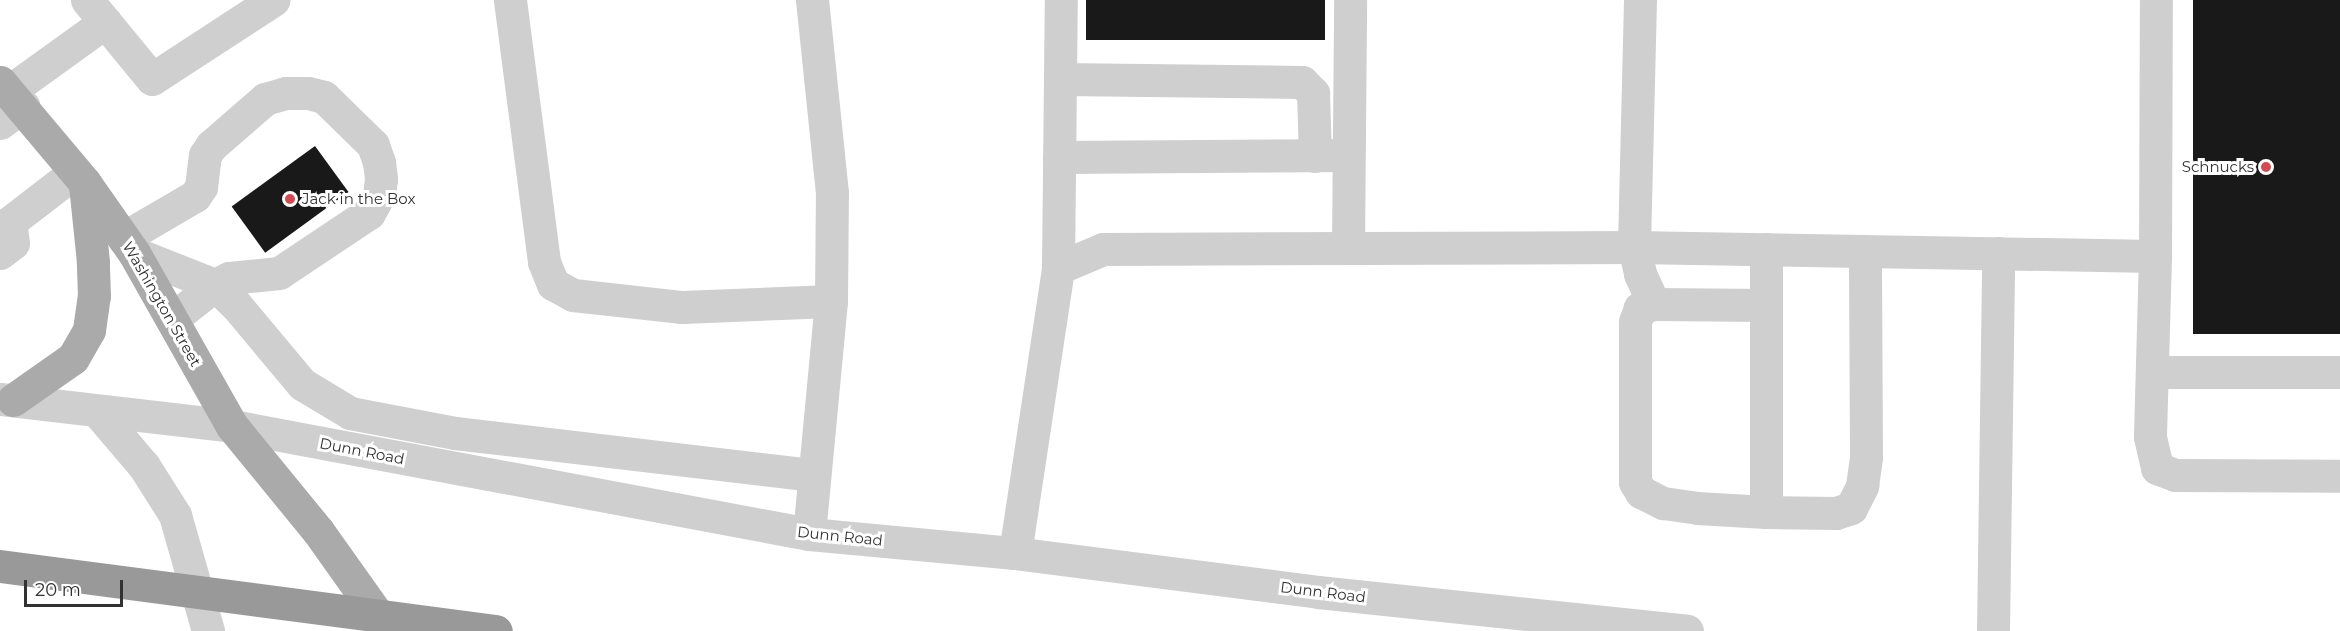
<!DOCTYPE html>
<style>
body{margin:0}
#map{position:relative;width:2340px;height:631px;overflow:hidden;background:#fff;font-family:Montserrat,sans-serif}
div>[style]{position:absolute}
.building>*{inset:0;background:#191919;transform-origin:0 0}
.minor>*{height:33px;margin:-16.5px;padding:0 16.5px;transform-origin:16.5px;border-radius:16.5px;background:#cfcfcf}
.major>*{height:33px;margin:-16.5px;padding:0 16.5px;transform-origin:16.5px;border-radius:16.5px;background:#aaa}
.highway>*{height:33px;margin:-16.5px;padding:0 16.5px;transform-origin:16.5px;border-radius:16.5px;background:#999}
.dots>*{width:16px;height:16px;translate:-50% -50%;box-sizing:border-box;border:3px solid #fff;border-radius:50%}
span{translate:-50% -50%;white-space:nowrap;text-align:center;line-height:1.15;-webkit-text-stroke:6px #fff;paint-order:stroke}
.poi-label{font-size:15px;color:#323232}
.right{translate:-100% -50%;text-align:right}
.left{translate:0 -50%;text-align:left}
.street-label{font-size:15px;color:#323232}
.scale{position:absolute;left:24px;top:580px;width:99px;height:27px;box-sizing:border-box;border:3px solid #323232;border-top:0;padding-left:8px;font-size:18px;line-height:21px;white-space:nowrap;color:#323232;-webkit-text-stroke:4px #fff;paint-order:stroke}
</style>
<div id="map">
<div class="building">
<i style="left:1086px;top:0;width:239px;height:40px"></i>
<i style="left:2193px;top:0;width:147px;height:334px"></i>
<i style="left:315px;top:146px;width:57px;height:103px;rotate:54deg"></i>
</div>
<div class="minor">
<i style="left:87px;top:0;width:102px;rotate:50.6deg"></i>
<i style="left:152px;top:79px;width:145px;rotate:-33.1deg"></i>
<i style="left:510px;top:0;width:264px;rotate:82.6deg"></i>
<i style="left:544px;top:262px;width:24px;rotate:68deg"></i>
<i style="left:553px;top:284px;width:23px;rotate:29deg"></i>
<i style="left:573px;top:295px;width:110px;rotate:6.3deg"></i>
<i style="left:682px;top:307px;width:149px;rotate:-2.3deg"></i>
<i style="left:1640px;top:0;width:247px;rotate:91.4deg"></i>
<i style="left:1634px;top:247px;width:28px;rotate:77deg"></i>
<i style="left:1640px;top:274px;width:33px;rotate:65deg"></i>
<i style="left:1061px;top:79px;width:241px;rotate:0.7deg"></i>
<i style="left:1302px;top:82px;width:16px;rotate:45deg"></i>
<i style="left:1313px;top:93px;width:63px;rotate:88.2deg"></i>
<i style="left:8px;top:92px;width:120px;rotate:-35.8deg"></i>
<i style="left:0;top:123px;width:29px;rotate:-36deg"></i>
<i style="left:1059px;top:157px;width:289px;rotate:-0.4deg"></i>
<i style="left:123px;top:238px;width:83px;rotate:-30.3deg"></i>
<i style="left:195px;top:196px;width:11px;rotate:-56deg"></i>
<i style="left:201px;top:187px;width:32px;rotate:-83deg"></i>
<i style="left:205px;top:155px;width:11px;rotate:-56deg"></i>
<i style="left:211px;top:146px;width:72px;rotate:-41deg"></i>
<i style="left:265px;top:99px;width:22px;rotate:-16deg"></i>
<i style="left:286px;top:93px;width:22px"></i>
<i style="left:308px;top:93px;width:16px;rotate:14deg"></i>
<i style="left:324px;top:97px;width:69px;rotate:44.4deg"></i>
<i style="left:373px;top:145px;width:18px;rotate:71deg"></i>
<i style="left:379px;top:162px;width:17px;rotate:83deg"></i>
<i style="left:381px;top:179px;width:16px;rotate:97deg"></i>
<i style="left:379px;top:195px;width:21px;rotate:119deg"></i>
<i style="left:369px;top:213px;width:108px;rotate:146.3deg"></i>
<i style="left:279px;top:273px;width:50px;rotate:174.3deg"></i>
<i style="left:229px;top:278px;width:16px;rotate:153deg"></i>
<i style="left:215px;top:285px;width:55px;rotate:141.7deg"></i>
<i style="left:1348px;top:248px;width:248px;rotate:-89.5deg"></i>
<i style="left:1766px;top:249px;width:263px;rotate:90deg"></i>
<i style="left:1766px;top:512px;width:70px;rotate:0.8deg"></i>
<i style="left:1836px;top:513px;width:16px;rotate:-18deg"></i>
<i style="left:1851px;top:508px;width:25px;rotate:-63deg"></i>
<i style="left:1862px;top:486px;width:29px;rotate:-82deg"></i>
<i style="left:1866px;top:457px;width:206px;rotate:-90.3deg"></i>
<i style="left:0;top:253px;width:16px;rotate:-38deg"></i>
<i style="left:13px;top:243px;width:21px;rotate:-98deg"></i>
<i style="left:10px;top:222px;width:82px;rotate:-37.6deg"></i>
<i style="left:134px;top:253px;width:87px;rotate:21.6deg"></i>
<i style="left:215px;top:285px;width:29px;rotate:44deg"></i>
<i style="left:236px;top:305px;width:103px;rotate:50.1deg"></i>
<i style="left:302px;top:384px;width:56px;rotate:31.1deg"></i>
<i style="left:350px;top:413px;width:107px;rotate:10.8deg"></i>
<i style="left:455px;top:433px;width:361px;rotate:6.7deg"></i>
<i style="left:2155px;top:256px;width:181px;rotate:91.6deg"></i>
<i style="left:2150px;top:437px;width:32px;rotate:77deg"></i>
<i style="left:2157px;top:468px;width:19px;rotate:21deg"></i>
<i style="left:2175px;top:475px;width:165px;rotate:0.3deg"></i>
<i style="left:1058px;top:268px;width:268px;rotate:-89.4deg"></i>
<i style="left:1766px;top:305px;width:112px;rotate:-179.5deg"></i>
<i style="left:1654px;top:304px;width:15px;rotate:164deg"></i>
<i style="left:1640px;top:308px;width:15px;rotate:110deg"></i>
<i style="left:1635px;top:322px;width:160px;rotate:90deg"></i>
<i style="left:1635px;top:482px;width:12px;rotate:59deg"></i>
<i style="left:1641px;top:492px;width:25px;rotate:27deg"></i>
<i style="left:1663px;top:503px;width:34px;rotate:8deg"></i>
<i style="left:1697px;top:508px;width:69px;rotate:3.3deg"></i>
<i style="left:2152px;top:372px;width:188px"></i>
<i style="left:0;top:399px;width:234px;rotate:6.6deg"></i>
<i style="left:232px;top:426px;width:587px;rotate:10.6deg"></i>
<i style="left:809px;top:534px;width:207px;rotate:5.3deg"></i>
<i style="left:1015px;top:553px;width:305px;rotate:7.3deg"></i>
<i style="left:1318px;top:592px;width:371px;rotate:6deg"></i>
<i style="left:98px;top:412px;width:71px;rotate:49.6deg"></i>
<i style="left:144px;top:466px;width:58px;rotate:57.7deg"></i>
<i style="left:175px;top:515px;width:121px;rotate:74.1deg"></i>
<i style="left:809px;top:534px;width:234px;rotate:-84.6deg"></i>
<i style="left:831px;top:301px;width:108px;rotate:-89.5deg"></i>
<i style="left:832px;top:193px;width:194px;rotate:-95.9deg"></i>
<i style="left:1015px;top:553px;width:288px;rotate:-81.4deg"></i>
<i style="left:1058px;top:268px;width:49px;rotate:-22.9deg"></i>
<i style="left:1103px;top:249px;width:531px;rotate:-0.22deg"></i>
<i style="left:1634px;top:247px;width:521px;rotate:0.99deg"></i>
<i style="left:2155px;top:256px;width:256px;rotate:-89.8deg"></i>
<i style="left:1993px;top:631px;width:378px;rotate:-89.2deg"></i>
</div>
<div class="major">
<i style="left:0;top:82px;width:132px;rotate:49.9deg"></i>
<i style="left:85px;top:183px;width:85px;rotate:55deg"></i>
<i style="left:134px;top:253px;width:199px;rotate:60.5deg"></i>
<i style="left:232px;top:426px;width:136px;rotate:50.7deg"></i>
<i style="left:318px;top:531px;width:123px;rotate:54.6deg"></i>
<i style="left:13px;top:400px;width:73px;rotate:-35deg"></i>
<i style="left:73px;top:358px;width:32px;rotate:-60deg"></i>
<i style="left:89px;top:330px;width:34px;rotate:-82deg"></i>
<i style="left:94px;top:296px;width:34px;rotate:-92deg"></i>
<i style="left:93px;top:262px;width:77px;rotate:-95.9deg"></i>
</div>
<div class="highway">
<i style="left:0;top:566px;width:500px;rotate:7.47deg"></i>
</div>
<div class="dots">
<i style="left:2266px;top:167px;background:#d24b52"></i>
<i style="left:290px;top:199px;background:#d24b52"></i>
</div>
<div class="poi-label">
<span class="right" style="left:2254px;top:167px">Schnucks</span>
<span class="left" style="left:302px;top:199px">Jack in the Box</span>
</div>
<div class="street-label">
<span style="left:162px;top:304px;rotate:60deg">Washington Street</span>
<span style="left:362px;top:451px;rotate:11deg">Dunn Road</span>
<span style="left:840px;top:536px;rotate:6deg">Dunn Road</span>
<span style="left:1323px;top:592px;rotate:7deg">Dunn Road</span>
</div>
<div class="scale">20 m</div>
</div>
